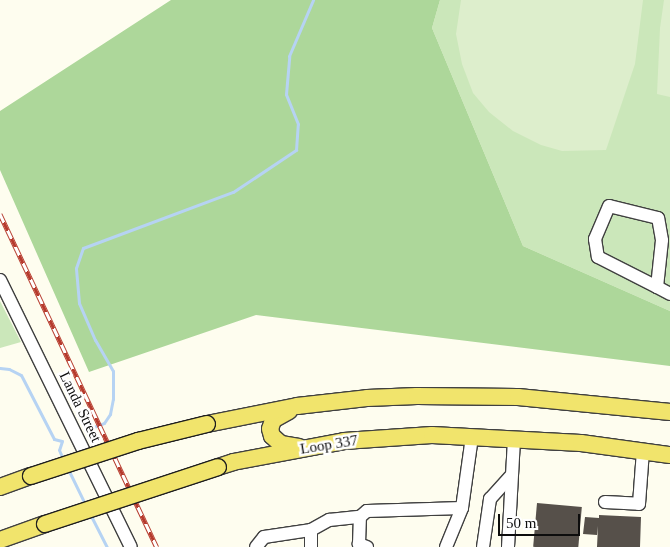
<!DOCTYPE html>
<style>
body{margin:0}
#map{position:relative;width:670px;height:547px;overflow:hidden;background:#fefdef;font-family:"Times New Roman",serif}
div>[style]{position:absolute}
.green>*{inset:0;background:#cbe7ba}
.forest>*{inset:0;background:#add79a}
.pitch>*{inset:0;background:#dec}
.stream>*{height:3px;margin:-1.5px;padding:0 1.5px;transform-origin:1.5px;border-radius:1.5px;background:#b6d3f3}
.building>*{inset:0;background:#56504a;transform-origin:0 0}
.roads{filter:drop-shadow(1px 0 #404040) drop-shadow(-1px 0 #404040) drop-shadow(0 1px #404040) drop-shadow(0 -1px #404040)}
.minor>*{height:12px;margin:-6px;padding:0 6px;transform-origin:6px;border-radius:6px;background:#fff}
.major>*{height:16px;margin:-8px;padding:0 8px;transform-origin:8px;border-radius:8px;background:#f1e46c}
.rail>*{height:5px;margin-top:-2.5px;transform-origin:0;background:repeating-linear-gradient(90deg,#fff 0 9px,#b63a2d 0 18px);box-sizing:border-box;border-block:1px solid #b63a2d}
.bridges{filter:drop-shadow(1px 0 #1e1e1e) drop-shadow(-1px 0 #1e1e1e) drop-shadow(0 1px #1e1e1e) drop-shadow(0 -1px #1e1e1e)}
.major-bridge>*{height:16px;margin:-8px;padding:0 8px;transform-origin:8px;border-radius:8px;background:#f1e46c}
span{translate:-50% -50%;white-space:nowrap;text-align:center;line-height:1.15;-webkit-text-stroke:5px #fff;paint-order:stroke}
.street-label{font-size:15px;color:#0d0d0d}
.scale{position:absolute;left:498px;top:514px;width:82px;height:22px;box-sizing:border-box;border:2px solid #0d0d0d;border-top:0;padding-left:6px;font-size:15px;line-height:18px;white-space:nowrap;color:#0d0d0d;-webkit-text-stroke:4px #fff;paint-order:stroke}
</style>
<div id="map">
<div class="green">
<i style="clip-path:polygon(440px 0,670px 0,670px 311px,523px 246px,432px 28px)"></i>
<i style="clip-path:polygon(0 301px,21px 342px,0 348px)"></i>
</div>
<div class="forest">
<i style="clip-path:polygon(171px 0,440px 0,432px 28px,523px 246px,670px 311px,670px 366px,256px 315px,89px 372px,0 170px,0 111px)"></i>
</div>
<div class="pitch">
<i style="clip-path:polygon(461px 0,643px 0,635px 64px,606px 150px,562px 151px,541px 145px,513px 131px,489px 112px,473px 93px,462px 64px,456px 34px)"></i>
<i style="clip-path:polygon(664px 0,670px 0,670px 97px,657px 94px,660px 28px)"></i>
</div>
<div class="stream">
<i style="left:0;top:368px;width:9px;rotate:6deg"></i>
<i style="left:9px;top:369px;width:13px;rotate:27deg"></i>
<i style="left:21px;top:375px;width:72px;rotate:62.7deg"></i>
<i style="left:54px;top:439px;width:8px;rotate:14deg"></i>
<i style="left:62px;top:441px;width:9px;rotate:108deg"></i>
<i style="left:59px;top:450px;width:10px;rotate:66deg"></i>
<i style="left:86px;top:430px;width:19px;rotate:-21deg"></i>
<i style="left:104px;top:423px;width:11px;rotate:-56deg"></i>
<i style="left:110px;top:414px;width:15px;rotate:-79deg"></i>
<i style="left:113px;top:399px;width:28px;rotate:-90deg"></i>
<i style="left:113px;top:371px;width:36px;rotate:-120deg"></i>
<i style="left:95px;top:340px;width:40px;rotate:-113.4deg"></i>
<i style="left:79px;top:303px;width:35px;rotate:-95deg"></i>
<i style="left:76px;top:268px;width:21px;rotate:-71deg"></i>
<i style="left:83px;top:248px;width:160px;rotate:-20.5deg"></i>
<i style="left:233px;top:192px;width:76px;rotate:-33.7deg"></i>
<i style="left:296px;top:150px;width:26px;rotate:-86deg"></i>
<i style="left:298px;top:124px;width:32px;rotate:-112deg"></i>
<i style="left:286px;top:94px;width:38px;rotate:-85deg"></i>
<i style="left:289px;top:56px;width:61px;rotate:-66.8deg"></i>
<i style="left:68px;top:469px;width:41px;rotate:64.1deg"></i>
<i style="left:90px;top:514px;width:37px;rotate:63deg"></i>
</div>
<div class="building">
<i style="left:537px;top:503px;width:45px;height:44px;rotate:5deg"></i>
<i style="clip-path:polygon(599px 515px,641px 517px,640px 547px,597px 547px,598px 526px,597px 535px,583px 534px,585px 517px,599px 518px)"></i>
</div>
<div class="roads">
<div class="minor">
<i style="left:0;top:280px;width:297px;rotate:63.9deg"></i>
<i style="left:657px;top:287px;width:47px;rotate:-83.9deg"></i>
<i style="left:662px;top:240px;width:22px;rotate:-100deg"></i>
<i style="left:658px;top:218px;width:50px;rotate:-166.2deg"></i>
<i style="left:609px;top:206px;width:36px;rotate:113deg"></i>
<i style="left:595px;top:239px;width:18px;rotate:81deg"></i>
<i style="left:598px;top:257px;width:66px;rotate:27deg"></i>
<i style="left:657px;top:287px;width:15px;rotate:28deg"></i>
<i style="left:605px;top:502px;width:34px;rotate:3deg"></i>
<i style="left:639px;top:504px;width:53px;rotate:-85.7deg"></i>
<i style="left:311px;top:530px;width:17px;rotate:90deg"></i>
<i style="left:256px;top:547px;width:13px;rotate:-51deg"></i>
<i style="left:264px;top:537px;width:48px;rotate:-8.5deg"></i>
<i style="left:311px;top:530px;width:21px;rotate:-29deg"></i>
<i style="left:329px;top:520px;width:31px;rotate:-6deg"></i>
<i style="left:367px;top:547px;width:9px;rotate:-159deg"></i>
<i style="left:359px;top:544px;width:27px;rotate:-88deg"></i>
<i style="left:360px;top:517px;width:9px;rotate:-41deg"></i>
<i style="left:367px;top:511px;width:95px;rotate:-1.8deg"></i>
<i style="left:446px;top:547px;width:42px;rotate:-67.7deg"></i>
<i style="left:462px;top:508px;width:72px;rotate:-82deg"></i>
<i style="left:483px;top:547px;width:49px;rotate:-81.7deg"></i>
<i style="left:490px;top:499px;width:31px;rotate:-48deg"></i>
<i style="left:508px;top:547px;width:108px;rotate:-86.8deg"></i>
</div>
<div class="major">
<i style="left:289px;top:411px;width:18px;rotate:151deg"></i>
<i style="left:273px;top:420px;width:9px;rotate:108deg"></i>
<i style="left:270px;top:429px;width:7px;rotate:74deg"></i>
<i style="left:272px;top:436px;width:12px;rotate:42deg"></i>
<i style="left:281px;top:444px;width:18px;rotate:9deg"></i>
<i style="left:207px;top:424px;width:92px;rotate:-11.3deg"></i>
<i style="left:297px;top:406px;width:70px;rotate:-6.5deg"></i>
<i style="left:367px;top:398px;width:50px;rotate:-2.3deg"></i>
<i style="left:417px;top:396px;width:101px;rotate:0.6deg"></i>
<i style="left:518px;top:397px;width:153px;rotate:5.6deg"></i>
<i style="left:218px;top:467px;width:16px;rotate:-18deg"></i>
<i style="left:233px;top:462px;width:113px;rotate:-10.7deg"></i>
<i style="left:344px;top:441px;width:88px;rotate:-3.9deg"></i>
<i style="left:432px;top:435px;width:149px;rotate:3.1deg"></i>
<i style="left:581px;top:443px;width:90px;rotate:7.7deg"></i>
<i style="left:0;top:487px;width:33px;rotate:-20deg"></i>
<i style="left:0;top:540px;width:48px;rotate:-19.6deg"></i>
</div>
</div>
<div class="rail">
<i style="left:0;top:214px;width:368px;rotate:64.8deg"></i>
</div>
<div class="bridges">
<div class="major-bridge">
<i style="left:31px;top:476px;width:113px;rotate:-18.1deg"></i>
<i style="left:138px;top:441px;width:71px;rotate:-13.8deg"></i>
<i style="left:45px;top:524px;width:182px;rotate:-18.2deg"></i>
</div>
</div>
<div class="street-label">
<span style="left:80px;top:407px;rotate:64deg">Landa Street</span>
<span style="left:329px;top:445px;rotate:-9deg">Loop 337</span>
</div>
<div class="scale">50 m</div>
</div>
